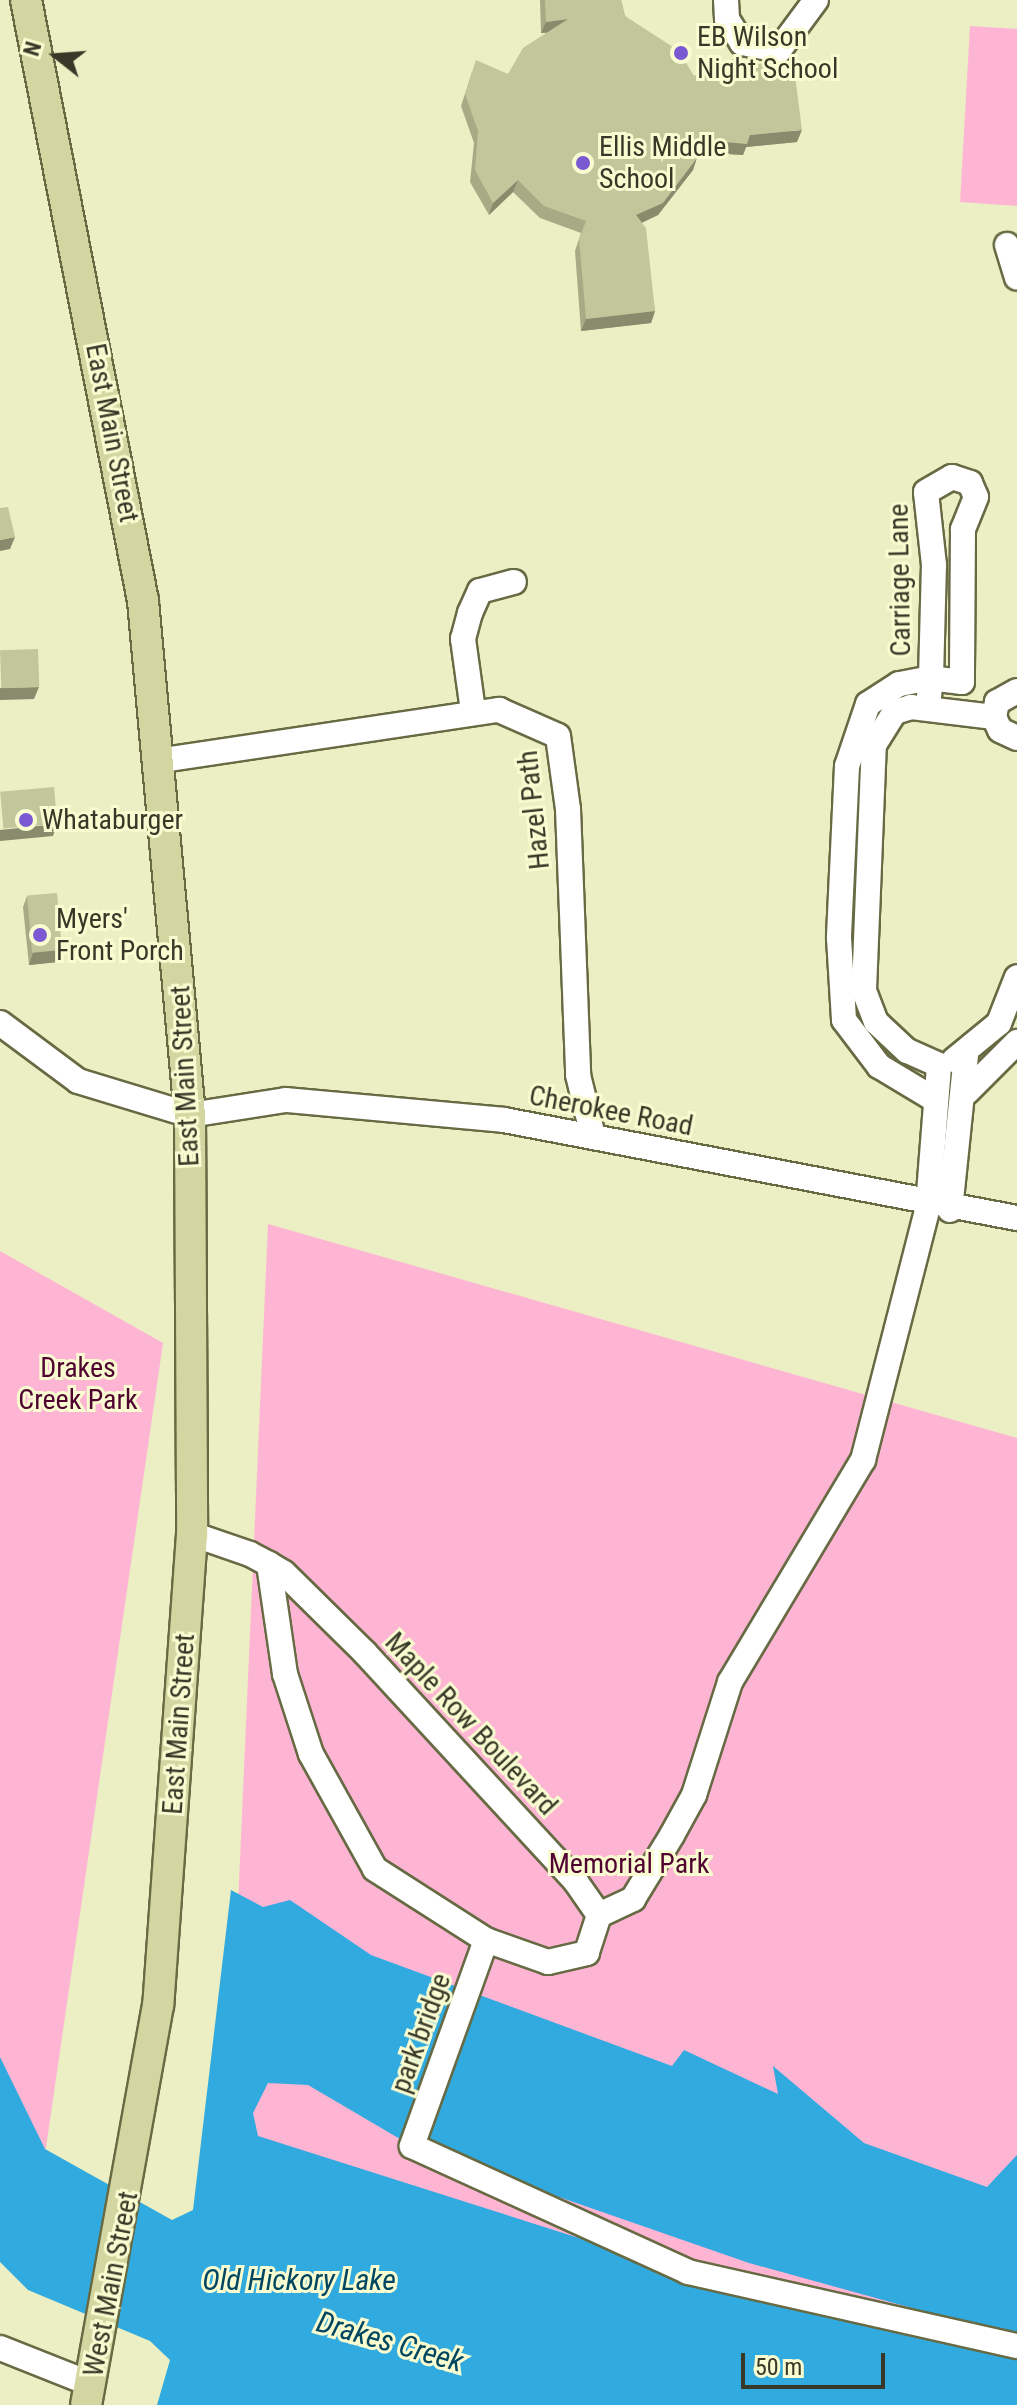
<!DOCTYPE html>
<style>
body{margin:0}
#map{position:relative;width:1017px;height:2405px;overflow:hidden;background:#ebefc3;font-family:"Roboto Condensed",sans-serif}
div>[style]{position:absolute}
.green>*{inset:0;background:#feb5d4}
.water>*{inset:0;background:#30aadf}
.roads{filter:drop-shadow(2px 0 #676a43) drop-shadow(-2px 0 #676a43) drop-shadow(0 2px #676a43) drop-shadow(0 -2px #676a43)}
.minor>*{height:24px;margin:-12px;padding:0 12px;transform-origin:12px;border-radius:12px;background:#fff}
.major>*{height:30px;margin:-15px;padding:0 15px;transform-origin:15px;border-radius:15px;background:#d3d6a1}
.wall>*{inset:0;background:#a7aa85}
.shaded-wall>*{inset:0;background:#888b6c}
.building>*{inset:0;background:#c2c69b;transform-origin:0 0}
.dots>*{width:22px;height:22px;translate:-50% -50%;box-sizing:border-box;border:4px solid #f8fcd0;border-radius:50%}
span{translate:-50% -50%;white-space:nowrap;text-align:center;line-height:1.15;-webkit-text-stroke:6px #f8fcd0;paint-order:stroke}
.poi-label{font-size:28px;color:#373827}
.left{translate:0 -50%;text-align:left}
.street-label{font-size:28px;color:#373827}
.park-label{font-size:28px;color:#500330}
.water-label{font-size:30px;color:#004661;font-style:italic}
.north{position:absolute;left:16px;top:16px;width:80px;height:80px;-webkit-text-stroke:6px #f8fcd0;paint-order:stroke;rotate:287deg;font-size:22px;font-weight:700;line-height:32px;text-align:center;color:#373827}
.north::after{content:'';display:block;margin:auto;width:28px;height:36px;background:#373827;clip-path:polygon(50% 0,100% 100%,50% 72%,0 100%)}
.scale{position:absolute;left:741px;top:2353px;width:144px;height:36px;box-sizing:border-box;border:4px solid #373827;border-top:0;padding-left:10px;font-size:24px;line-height:28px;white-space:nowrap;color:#373827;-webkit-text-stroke:6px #f8fcd0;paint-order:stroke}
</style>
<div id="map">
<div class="green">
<i style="clip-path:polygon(970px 26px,1017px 29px,1017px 206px,960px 202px)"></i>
<i style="clip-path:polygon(268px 1224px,1017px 1438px,1017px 2349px,226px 2177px)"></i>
<i style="clip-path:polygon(0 1251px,163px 1343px,42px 2175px,0 2146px)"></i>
</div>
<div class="water">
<i style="clip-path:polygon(231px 1890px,263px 1907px,290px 1900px,371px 1955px,672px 2066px,684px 2050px,778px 2094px,773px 2066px,864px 2143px,987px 2187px,1017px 2155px,1017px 2337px,749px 2263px,412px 2146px,308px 2085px,268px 2083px,253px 2113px,258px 2136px,749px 2292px,1017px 2358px,1017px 2405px,157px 2405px,170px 2360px,150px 2341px,28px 2290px,0 2262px,0 2057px,45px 2149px,172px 2220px,193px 2210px)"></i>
</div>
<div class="roads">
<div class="minor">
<i style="left:726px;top:0;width:19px;rotate:87deg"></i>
<i style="left:727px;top:19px;width:28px;rotate:58deg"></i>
<i style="left:742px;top:43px;width:38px;rotate:11deg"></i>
<i style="left:779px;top:50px;width:62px;rotate:-53.5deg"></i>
<i style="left:1007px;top:245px;width:34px;rotate:73deg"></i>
<i style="left:1017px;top:691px;width:23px;rotate:151deg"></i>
<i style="left:997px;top:702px;width:15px;rotate:101deg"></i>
<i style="left:994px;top:717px;width:14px;rotate:65deg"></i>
<i style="left:1000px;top:730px;width:19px;rotate:25deg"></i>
<i style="left:928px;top:706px;width:28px;rotate:-84deg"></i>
<i style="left:931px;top:678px;width:113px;rotate:-88.5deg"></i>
<i style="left:934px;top:565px;width:73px;rotate:-96.3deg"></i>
<i style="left:926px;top:492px;width:30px;rotate:-30deg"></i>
<i style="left:952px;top:477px;width:19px;rotate:18deg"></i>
<i style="left:970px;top:483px;width:15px;rotate:67deg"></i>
<i style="left:976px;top:497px;width:35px;rotate:112deg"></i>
<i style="left:963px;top:529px;width:153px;rotate:90.4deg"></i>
<i style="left:962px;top:682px;width:31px;rotate:-173deg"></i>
<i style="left:931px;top:678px;width:33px;rotate:169deg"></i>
<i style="left:899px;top:684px;width:37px;rotate:147deg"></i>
<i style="left:868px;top:704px;width:65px;rotate:108.7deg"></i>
<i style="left:847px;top:766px;width:172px;rotate:92.7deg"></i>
<i style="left:839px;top:938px;width:82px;rotate:86.5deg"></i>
<i style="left:844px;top:1020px;width:58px;rotate:52.7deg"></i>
<i style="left:879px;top:1066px;width:64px;rotate:31deg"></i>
<i style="left:473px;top:711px;width:73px;rotate:-97.9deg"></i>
<i style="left:463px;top:639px;width:27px;rotate:-75deg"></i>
<i style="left:470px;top:613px;width:24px;rotate:-66deg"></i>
<i style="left:480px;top:591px;width:35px;rotate:-15deg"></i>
<i style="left:163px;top:760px;width:340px;rotate:-8.5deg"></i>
<i style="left:499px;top:710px;width:64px;rotate:23.8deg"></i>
<i style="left:558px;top:736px;width:74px;rotate:82.2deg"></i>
<i style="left:568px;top:809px;width:266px;rotate:87.8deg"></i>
<i style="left:578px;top:1075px;width:63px;rotate:76.2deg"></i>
<i style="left:0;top:1023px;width:97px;rotate:36.6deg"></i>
<i style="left:78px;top:1081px;width:117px;rotate:16.9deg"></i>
<i style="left:190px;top:1115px;width:97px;rotate:-8.9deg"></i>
<i style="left:286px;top:1100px;width:219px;rotate:5.2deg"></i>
<i style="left:504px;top:1120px;width:522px;rotate:10.82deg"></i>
<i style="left:954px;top:1060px;width:58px;rotate:-39.4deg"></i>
<i style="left:999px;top:1023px;width:49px;rotate:-68.6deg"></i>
<i style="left:939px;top:1065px;width:35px;rotate:-156deg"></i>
<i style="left:907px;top:1051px;width:42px;rotate:-136.9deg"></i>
<i style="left:876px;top:1022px;width:34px;rotate:-111deg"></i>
<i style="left:864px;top:990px;width:245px;rotate:-87.7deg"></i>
<i style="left:874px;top:745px;width:39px;rotate:-58deg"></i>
<i style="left:895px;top:712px;width:17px;rotate:-17deg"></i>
<i style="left:911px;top:707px;width:84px;rotate:6.9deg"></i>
<i style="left:967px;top:1092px;width:71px;rotate:-45deg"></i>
<i style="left:950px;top:1210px;width:155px;rotate:-84.1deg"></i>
<i style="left:192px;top:1534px;width:61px;rotate:19deg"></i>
<i style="left:250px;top:1554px;width:21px;rotate:28deg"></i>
<i style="left:269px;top:1564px;width:17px;rotate:31deg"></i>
<i style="left:284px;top:1573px;width:114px;rotate:44.6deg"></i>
<i style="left:365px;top:1653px;width:311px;rotate:47.3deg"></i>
<i style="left:576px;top:1882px;width:40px;rotate:55.1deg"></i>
<i style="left:599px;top:1915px;width:40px;rotate:108deg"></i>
<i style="left:587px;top:1953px;width:40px;rotate:167deg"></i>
<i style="left:548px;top:1962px;width:66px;rotate:-160.5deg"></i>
<i style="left:486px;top:1940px;width:132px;rotate:-147.4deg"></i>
<i style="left:375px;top:1869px;width:132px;rotate:-119.1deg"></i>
<i style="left:311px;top:1754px;width:84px;rotate:-108deg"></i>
<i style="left:285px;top:1674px;width:111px;rotate:-98.3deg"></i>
<i style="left:599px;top:1915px;width:38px;rotate:-25deg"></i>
<i style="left:633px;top:1899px;width:75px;rotate:-58.6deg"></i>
<i style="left:672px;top:1835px;width:46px;rotate:-61.2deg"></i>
<i style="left:694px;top:1795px;width:119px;rotate:-72.3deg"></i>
<i style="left:730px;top:1682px;width:259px;rotate:-59.1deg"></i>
<i style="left:863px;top:1460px;width:262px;rotate:-75.6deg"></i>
<i style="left:928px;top:1206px;width:141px;rotate:-85.5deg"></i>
<i style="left:486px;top:1940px;width:219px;rotate:109.8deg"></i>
<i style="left:412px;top:2146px;width:303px;rotate:24.5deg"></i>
<i style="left:688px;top:2272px;width:337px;rotate:12.7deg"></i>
<i style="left:0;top:2348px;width:98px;rotate:21.6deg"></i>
</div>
<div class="major">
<i style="left:26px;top:0;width:612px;rotate:78.98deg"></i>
<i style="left:143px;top:601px;width:516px;rotate:84.78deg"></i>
<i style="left:190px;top:1115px;width:419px;rotate:89.7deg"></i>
<i style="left:192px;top:1534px;width:472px;rotate:94.1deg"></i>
<i style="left:158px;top:2005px;width:406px;rotate:100.2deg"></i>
</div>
</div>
<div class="wall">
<i style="clip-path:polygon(540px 0,621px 0,625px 16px,694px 76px,740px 66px,797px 142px,746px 147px,743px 155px,698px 152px,693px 170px,658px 215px,642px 223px,655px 311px,651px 323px,581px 331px,575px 251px,581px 233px,540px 218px,513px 192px,489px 215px,470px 182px,474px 143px,461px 106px,472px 72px,508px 74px,546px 33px,541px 33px)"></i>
<i style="clip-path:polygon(27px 896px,62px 950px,58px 962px,29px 965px,23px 907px)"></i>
</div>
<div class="shaded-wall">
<i style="clip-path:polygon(568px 19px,563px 31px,541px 33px,546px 22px)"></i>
<i style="clip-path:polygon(802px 130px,797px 142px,746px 147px,743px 155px,696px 152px,701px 140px)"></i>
<i style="clip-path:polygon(697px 158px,693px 170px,658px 215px,632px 227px,636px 215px)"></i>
<i style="clip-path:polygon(518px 180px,513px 192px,489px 215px,493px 203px)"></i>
<i style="clip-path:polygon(655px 311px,651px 323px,581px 331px,586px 319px)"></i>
<i style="clip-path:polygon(15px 537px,10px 549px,0 551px,0 540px)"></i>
<i style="clip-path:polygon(39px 687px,34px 699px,0 700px,0 688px)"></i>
<i style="clip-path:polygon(57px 824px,53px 836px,0 841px,0 830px)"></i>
<i style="clip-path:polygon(62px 950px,58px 962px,29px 965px,33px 953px)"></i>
</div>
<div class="building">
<i style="clip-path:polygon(545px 0,621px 0,625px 16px,679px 51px,694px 76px,740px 56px,740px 66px,793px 60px,802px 130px,750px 135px,747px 144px,701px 140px,697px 158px,663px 203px,636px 215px,646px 228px,655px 311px,586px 319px,579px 239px,586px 221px,544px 206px,518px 180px,493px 203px,475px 170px,478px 131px,465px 94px,476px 60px,508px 74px,523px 48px,568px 19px,546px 22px)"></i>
<i style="clip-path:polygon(8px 507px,15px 537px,0 540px,0 508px)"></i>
<i style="left:38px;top:649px;width:38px;height:38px;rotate:88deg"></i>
<i style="left:54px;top:787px;width:37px;height:54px;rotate:85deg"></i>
<i style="left:57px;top:893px;width:57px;height:30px;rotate:85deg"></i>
</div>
<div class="dots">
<i style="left:681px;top:53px;background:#7a59d3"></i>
<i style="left:583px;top:163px;background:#7a59d3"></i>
<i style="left:26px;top:820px;background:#7a59d3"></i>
<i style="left:40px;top:935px;background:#7a59d3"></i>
</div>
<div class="poi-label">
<span class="left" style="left:697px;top:53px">EB Wilson<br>Night School</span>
<span class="left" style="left:599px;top:163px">Ellis Middle<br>School</span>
<span class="left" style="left:42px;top:820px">Whataburger</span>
<span class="left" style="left:56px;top:935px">Myers'<br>Front Porch</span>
</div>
<div class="street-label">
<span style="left:112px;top:433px;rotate:79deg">East Main Street</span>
<span style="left:900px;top:580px;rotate:-91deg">Carriage Lane</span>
<span style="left:534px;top:810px;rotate:-96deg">Hazel Path</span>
<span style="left:185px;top:1076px;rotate:-93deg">East Main Street</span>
<span style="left:611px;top:1111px;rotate:11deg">Cherokee Road</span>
<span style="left:179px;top:1724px;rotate:-86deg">East Main Street</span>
<span style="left:471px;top:1724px;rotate:47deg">Maple Row Boulevard</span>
<span style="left:421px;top:2033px;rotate:-70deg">park bridge</span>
<span style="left:111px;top:2284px;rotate:-79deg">West Main Street</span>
</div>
<div class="park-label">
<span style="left:78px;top:1384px">Drakes<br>Creek Park</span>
<span style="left:629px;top:1864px">Memorial Park</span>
</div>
<div class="water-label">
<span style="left:299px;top:2280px">Old Hickory Lake</span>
<span style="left:390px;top:2342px;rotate:16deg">Drakes Creek</span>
</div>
<div class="north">N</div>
<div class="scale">50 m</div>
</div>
